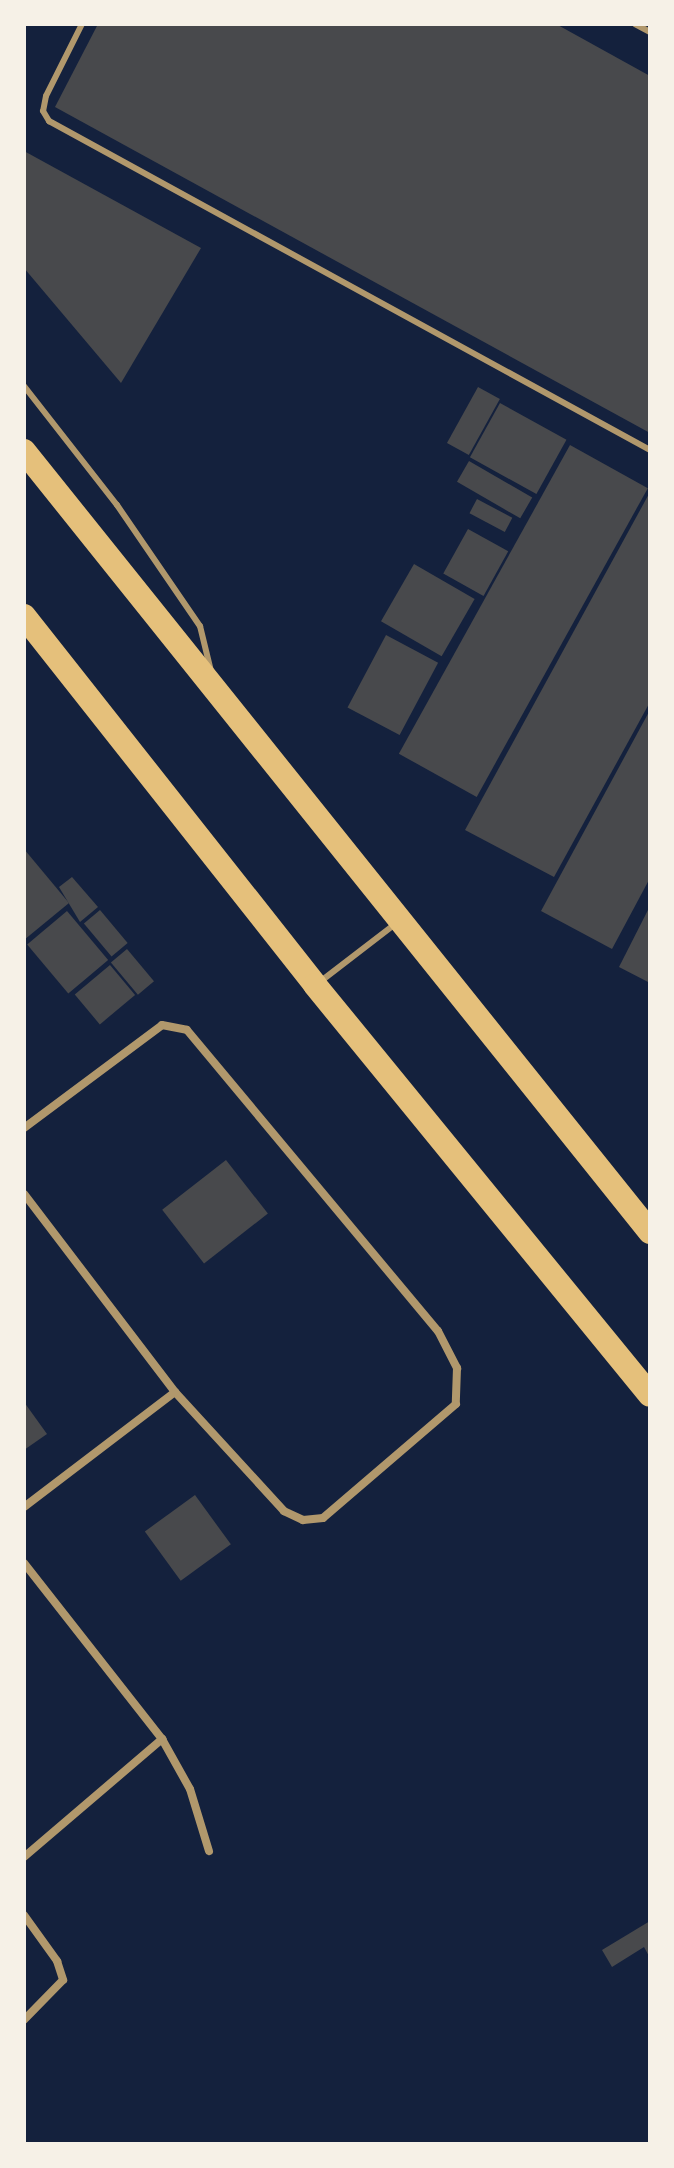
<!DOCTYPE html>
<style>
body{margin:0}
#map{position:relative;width:674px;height:2168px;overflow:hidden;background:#14213d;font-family:"Roboto Condensed",sans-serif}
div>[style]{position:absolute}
.building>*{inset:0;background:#48494c;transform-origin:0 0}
.service>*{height:6px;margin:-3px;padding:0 3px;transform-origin:3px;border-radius:3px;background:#b1986c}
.minor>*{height:8px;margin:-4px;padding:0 4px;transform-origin:4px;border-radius:4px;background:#b1986c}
.motorway>*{height:24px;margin:-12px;padding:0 12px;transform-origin:12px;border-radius:12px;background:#e5c07b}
span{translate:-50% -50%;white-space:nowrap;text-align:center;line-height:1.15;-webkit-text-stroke:6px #f6f1e7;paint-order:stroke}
.frame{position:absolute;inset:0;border:26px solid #f6f1e7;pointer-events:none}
</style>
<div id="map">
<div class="building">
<i style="clip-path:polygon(98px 24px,556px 24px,650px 76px,650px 433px,55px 107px)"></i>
<i style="clip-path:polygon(24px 151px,201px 248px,121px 383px,24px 268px)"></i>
<i style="left:478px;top:387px;width:25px;height:64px;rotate:29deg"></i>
<i style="left:500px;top:403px;width:76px;height:62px;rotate:29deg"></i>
<i style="left:570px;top:445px;width:89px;height:353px;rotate:29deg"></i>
<i style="left:469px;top:461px;width:73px;height:24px;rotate:30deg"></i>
<i style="clip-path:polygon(650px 492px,650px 702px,554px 877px,465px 830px)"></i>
<i style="left:477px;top:499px;width:40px;height:16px;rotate:28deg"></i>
<i style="left:468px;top:529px;width:46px;height:51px;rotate:29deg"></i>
<i style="left:414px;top:564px;width:70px;height:66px;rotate:30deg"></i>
<i style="left:386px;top:635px;width:59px;height:82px;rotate:28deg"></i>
<i style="clip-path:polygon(650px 710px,650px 878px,612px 949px,541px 911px)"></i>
<i style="clip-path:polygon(24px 849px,69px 903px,24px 940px)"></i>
<i style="clip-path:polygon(72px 877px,98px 907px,80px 922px,59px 887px)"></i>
<i style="clip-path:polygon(650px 906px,650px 983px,619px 967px)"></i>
<i style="left:100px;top:910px;width:43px;height:21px;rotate:50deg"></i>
<i style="left:67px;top:911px;width:64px;height:52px;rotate:50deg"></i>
<i style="left:127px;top:949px;width:42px;height:21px;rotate:50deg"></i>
<i style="left:110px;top:965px;width:39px;height:46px;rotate:50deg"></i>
<i style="left:226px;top:1160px;width:68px;height:81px;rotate:52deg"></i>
<i style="clip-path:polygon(24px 1402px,47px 1434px,24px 1450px)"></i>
<i style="left:195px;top:1495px;width:61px;height:62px;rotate:54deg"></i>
<i style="clip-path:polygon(650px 1921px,650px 1958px,644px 1947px,612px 1967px,602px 1950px)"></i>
</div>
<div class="service">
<i style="left:82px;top:24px;width:80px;rotate:116.6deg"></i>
<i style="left:46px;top:96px;width:15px;rotate:101deg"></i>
<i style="left:43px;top:111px;width:12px;rotate:59deg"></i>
<i style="left:49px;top:121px;width:685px;rotate:28.7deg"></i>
<i style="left:635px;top:24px;width:17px;rotate:28deg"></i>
<i style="left:24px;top:386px;width:151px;rotate:52deg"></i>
<i style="left:117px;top:505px;width:147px;rotate:55.6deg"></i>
<i style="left:200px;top:626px;width:46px;rotate:76.3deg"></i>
<i style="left:321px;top:981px;width:93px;rotate:-37.6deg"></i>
</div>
<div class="minor">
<i style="left:24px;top:1128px;width:172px;rotate:-36.7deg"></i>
<i style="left:162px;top:1025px;width:25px;rotate:11deg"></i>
<i style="left:187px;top:1030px;width:392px;rotate:50.2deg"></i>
<i style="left:438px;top:1331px;width:42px;rotate:62.8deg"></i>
<i style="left:457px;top:1368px;width:36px;rotate:92deg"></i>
<i style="left:456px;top:1404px;width:175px;rotate:139.4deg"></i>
<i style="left:323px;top:1518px;width:20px;rotate:174deg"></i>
<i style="left:303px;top:1520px;width:21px;rotate:-155deg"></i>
<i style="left:284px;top:1511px;width:161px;rotate:-132.5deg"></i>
<i style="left:175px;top:1392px;width:249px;rotate:-127.3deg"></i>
<i style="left:24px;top:1507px;width:190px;rotate:-37.3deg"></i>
<i style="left:24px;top:1563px;width:224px;rotate:51.9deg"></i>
<i style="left:162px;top:1739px;width:57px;rotate:60.8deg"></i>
<i style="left:190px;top:1789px;width:65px;rotate:73deg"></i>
<i style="left:24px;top:1857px;width:182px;rotate:-40.5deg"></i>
<i style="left:24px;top:1915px;width:57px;rotate:54.3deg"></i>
<i style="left:57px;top:1961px;width:20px;rotate:72deg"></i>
<i style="left:63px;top:1980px;width:56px;rotate:134.3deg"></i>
</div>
<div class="motorway">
<i style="left:24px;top:451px;width:1001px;rotate:51.29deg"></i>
<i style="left:24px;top:616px;width:470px;rotate:51.7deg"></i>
<i style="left:315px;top:985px;width:529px;rotate:50.75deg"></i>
</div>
<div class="frame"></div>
</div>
